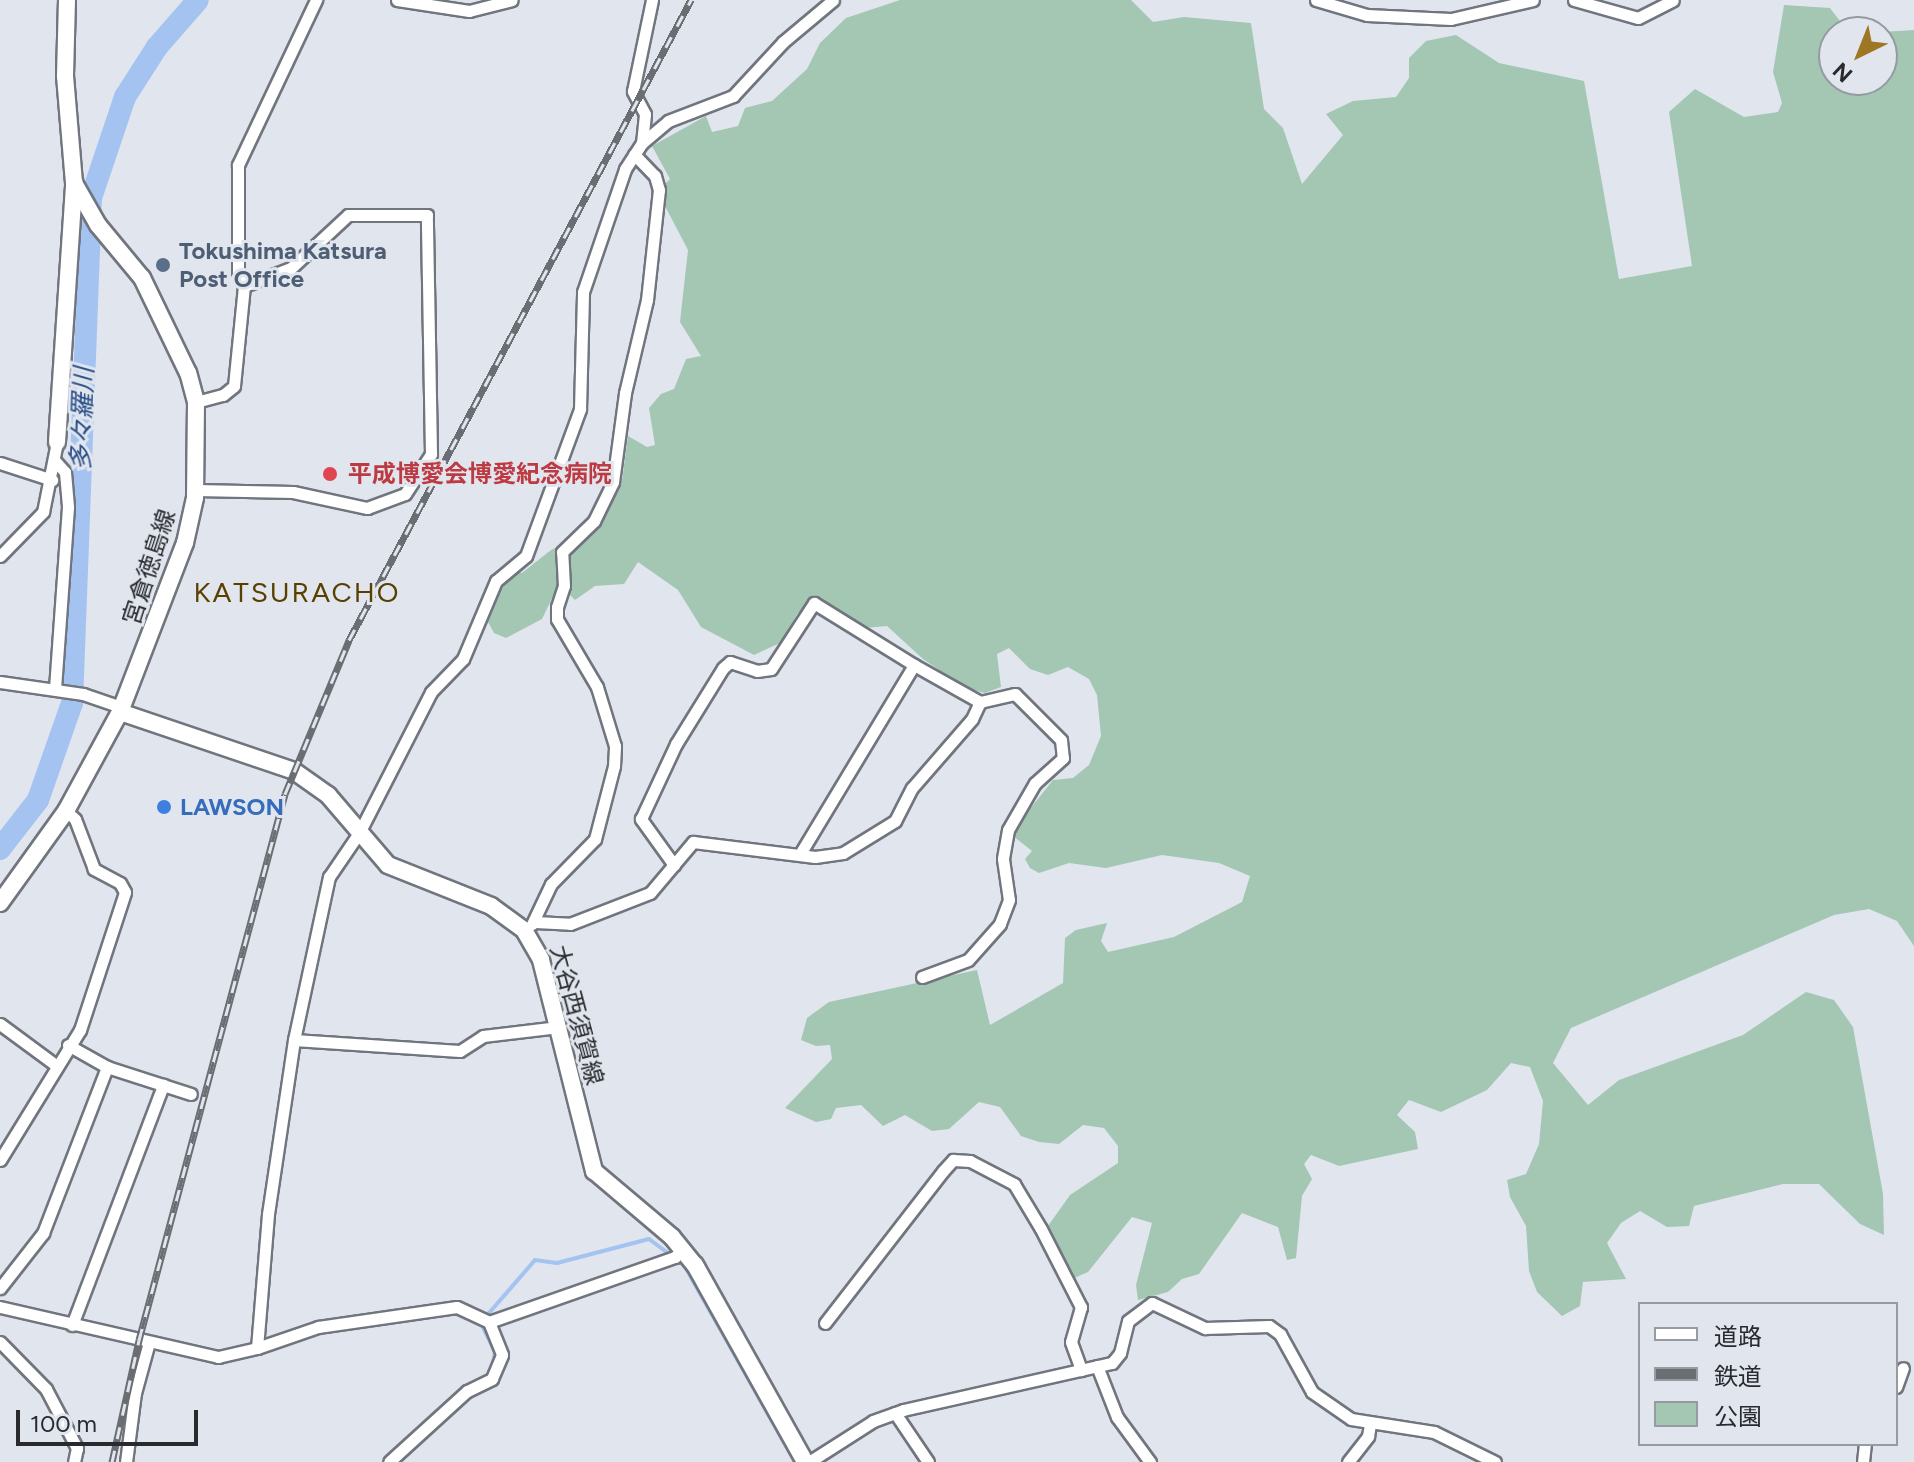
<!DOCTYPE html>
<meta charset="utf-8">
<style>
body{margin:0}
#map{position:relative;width:1914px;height:1462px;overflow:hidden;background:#e0e5ee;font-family:Figtree,"Noto Sans JP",sans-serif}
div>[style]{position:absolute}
.green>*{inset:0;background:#a4c7b4}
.stream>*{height:4px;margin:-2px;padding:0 2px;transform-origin:2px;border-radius:2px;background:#a4c3f1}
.river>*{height:22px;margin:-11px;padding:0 11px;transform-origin:11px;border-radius:11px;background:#a4c3f1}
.roads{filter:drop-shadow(2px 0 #71757d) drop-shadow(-2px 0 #71757d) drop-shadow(0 2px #71757d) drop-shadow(0 -2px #71757d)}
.street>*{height:11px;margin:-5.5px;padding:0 5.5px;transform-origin:5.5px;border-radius:5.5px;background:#fff}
.secondary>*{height:16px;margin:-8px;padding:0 8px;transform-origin:8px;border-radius:8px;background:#fff}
.rail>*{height:7px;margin-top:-3.5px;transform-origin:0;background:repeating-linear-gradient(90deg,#e0e5ee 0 12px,#6a6d72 0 24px);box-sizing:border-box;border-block:2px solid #6a6d72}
.dots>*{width:22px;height:22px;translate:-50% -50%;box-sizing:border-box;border:4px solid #e0e5ee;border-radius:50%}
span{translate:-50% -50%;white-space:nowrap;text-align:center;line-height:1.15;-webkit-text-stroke:6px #e0e5ee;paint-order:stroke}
.service-label{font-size:24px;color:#4e5e75;font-weight:700}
.left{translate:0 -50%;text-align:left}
.health-label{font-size:24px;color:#be3a42;font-weight:700}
.street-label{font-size:24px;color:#282a2d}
.shop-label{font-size:24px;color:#366cbe;font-weight:700}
.water-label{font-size:26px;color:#2a4f88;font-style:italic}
.quarter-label{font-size:28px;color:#5a4000;letter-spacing:2px}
.legend{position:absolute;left:1638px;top:1302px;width:260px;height:144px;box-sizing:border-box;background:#e0e5ee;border:2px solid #969aa1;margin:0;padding:10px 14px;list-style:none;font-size:24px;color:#282a2d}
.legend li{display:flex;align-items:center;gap:16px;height:40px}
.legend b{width:40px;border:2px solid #969aa1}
.north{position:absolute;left:1818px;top:16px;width:80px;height:80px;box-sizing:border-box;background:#e0e5ee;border:2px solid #969aa1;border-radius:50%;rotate:223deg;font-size:22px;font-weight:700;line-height:32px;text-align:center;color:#282a2d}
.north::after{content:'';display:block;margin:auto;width:28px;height:36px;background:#9d7723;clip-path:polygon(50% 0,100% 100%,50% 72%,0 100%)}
.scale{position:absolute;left:16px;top:1410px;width:182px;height:36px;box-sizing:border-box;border:4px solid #282a2d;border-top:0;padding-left:10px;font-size:24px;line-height:28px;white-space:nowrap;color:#282a2d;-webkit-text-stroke:6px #e0e5ee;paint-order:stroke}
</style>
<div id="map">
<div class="green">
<i style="clip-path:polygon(900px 0,1131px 0,1153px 22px,1184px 17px,1251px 23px,1264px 109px,1283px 128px,1302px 184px,1343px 135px,1326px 114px,1353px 101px,1396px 97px,1409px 78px,1409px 58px,1426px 41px,1456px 35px,1499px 63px,1584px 81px,1619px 279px,1692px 266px,1669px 112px,1695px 89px,1744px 117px,1778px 112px,1782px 103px,1773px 72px,1784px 5px,1830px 8px,1843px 25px,1881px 32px,1834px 32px,1834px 80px,1882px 80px,1882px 32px,1914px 30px,1914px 946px,1897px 921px,1869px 909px,1834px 915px,1571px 1028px,1553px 1063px,1588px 1105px,1619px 1080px,1743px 1035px,1806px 992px,1834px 1000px,1853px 1027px,1883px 1194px,1884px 1235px,1860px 1224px,1819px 1184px,1783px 1184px,1694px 1206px,1689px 1226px,1667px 1227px,1640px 1211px,1621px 1223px,1607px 1243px,1626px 1279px,1583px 1282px,1580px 1306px,1562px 1316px,1537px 1292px,1529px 1271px,1526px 1226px,1510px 1197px,1507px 1180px,1526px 1174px,1539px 1144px,1543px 1101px,1530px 1067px,1511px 1063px,1487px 1090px,1441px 1112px,1409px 1100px,1397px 1115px,1415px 1132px,1418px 1149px,1339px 1166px,1311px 1155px,1304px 1164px,1312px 1179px,1302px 1196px,1296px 1258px,1287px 1260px,1278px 1227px,1242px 1213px,1199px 1274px,1182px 1279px,1168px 1292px,1138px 1300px,1136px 1285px,1152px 1223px,1132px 1217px,1088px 1272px,1072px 1279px,1048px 1226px,1070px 1195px,1118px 1163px,1118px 1146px,1104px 1128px,1083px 1125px,1059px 1144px,1039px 1142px,1021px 1136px,1000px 1107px,979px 1102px,949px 1129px,932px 1131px,905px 1115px,883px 1126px,861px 1105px,836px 1108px,831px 1119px,816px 1122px,785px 1108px,832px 1059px,830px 1045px,816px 1046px,801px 1040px,807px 1018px,829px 1002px,977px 970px,990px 1025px,1063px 983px,1065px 938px,1076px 930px,1107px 923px,1101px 941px,1108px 952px,1174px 937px,1242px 902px,1250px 876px,1219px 863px,1162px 855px,1106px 868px,1069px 863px,1039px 873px,1030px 868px,1025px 859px,1032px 851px,1013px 836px,1018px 824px,1053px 780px,1073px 778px,1089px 765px,1101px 736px,1097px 695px,1089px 679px,1068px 667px,1048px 675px,1030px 669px,1009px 648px,997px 654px,1001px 687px,985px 693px,966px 688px,923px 659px,887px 626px,864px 628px,809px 604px,797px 614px,782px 642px,754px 655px,701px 627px,678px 590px,638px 562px,624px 584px,595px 586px,575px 600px,567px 592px,555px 592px,542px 619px,506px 638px,494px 633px,488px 622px,501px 590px,516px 571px,522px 573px,551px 550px,594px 529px,608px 509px,612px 489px,622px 481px,628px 436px,647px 447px,655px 445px,649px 408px,661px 394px,674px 389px,686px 359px,701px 356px,680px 322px,688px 250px,666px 208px,663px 186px,670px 179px,652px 146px,706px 116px,712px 132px,738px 126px,745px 108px,772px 101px,807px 69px,820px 43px,846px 18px)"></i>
</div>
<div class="stream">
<i style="left:493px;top:1364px;width:12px;rotate:-81deg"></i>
<i style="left:495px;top:1352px;width:28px;rotate:-116deg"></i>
<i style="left:483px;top:1327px;width:15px;rotate:-67deg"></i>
<i style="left:489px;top:1313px;width:70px;rotate:-49deg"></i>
<i style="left:535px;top:1260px;width:22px;rotate:8deg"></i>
<i style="left:557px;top:1263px;width:95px;rotate:-14.6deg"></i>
<i style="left:649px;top:1239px;width:44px;rotate:36.6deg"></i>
<i style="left:684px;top:1265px;width:226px;rotate:60.6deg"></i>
</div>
<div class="river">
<i style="left:0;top:849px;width:62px;rotate:-52.2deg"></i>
<i style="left:38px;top:800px;width:103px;rotate:-70.7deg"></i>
<i style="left:72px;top:703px;width:505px;rotate:-87.85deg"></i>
<i style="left:91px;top:198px;width:107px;rotate:-71.4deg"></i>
<i style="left:125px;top:97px;width:59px;rotate:-57.4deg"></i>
<i style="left:157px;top:47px;width:62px;rotate:-48.9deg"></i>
</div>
<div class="roads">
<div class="street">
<i style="left:397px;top:0;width:73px;rotate:8.7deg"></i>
<i style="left:469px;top:11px;width:44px;rotate:-14.3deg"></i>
<i style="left:1316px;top:0;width:53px;rotate:16.4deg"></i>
<i style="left:1367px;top:15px;width:84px;rotate:2.7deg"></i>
<i style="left:1451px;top:19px;width:84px;rotate:-13deg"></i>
<i style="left:1574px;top:0;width:66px;rotate:15.7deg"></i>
<i style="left:1638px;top:18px;width:39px;rotate:-27deg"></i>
<i style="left:642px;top:143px;width:34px;rotate:-40deg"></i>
<i style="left:668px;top:121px;width:70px;rotate:-21deg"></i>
<i style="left:733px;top:96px;width:74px;rotate:-47.2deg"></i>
<i style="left:783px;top:42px;width:65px;rotate:-40deg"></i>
<i style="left:196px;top:402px;width:28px;rotate:-15deg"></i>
<i style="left:223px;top:395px;width:14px;rotate:-39deg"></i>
<i style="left:234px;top:386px;width:100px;rotate:-84.3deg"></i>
<i style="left:244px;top:286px;width:16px;rotate:-112deg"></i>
<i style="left:238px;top:271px;width:106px;rotate:-90deg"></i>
<i style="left:238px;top:165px;width:183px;rotate:-64.7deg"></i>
<i style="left:55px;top:461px;width:15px;rotate:48deg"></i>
<i style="left:65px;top:472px;width:35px;rotate:85deg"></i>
<i style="left:68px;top:507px;width:180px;rotate:94.1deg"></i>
<i style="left:0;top:463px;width:55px;rotate:18.1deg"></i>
<i style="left:196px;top:490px;width:97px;rotate:1.2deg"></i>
<i style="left:293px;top:492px;width:76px;rotate:12.2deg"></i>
<i style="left:367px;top:508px;width:40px;rotate:-20.2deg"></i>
<i style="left:405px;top:494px;width:48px;rotate:-57deg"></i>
<i style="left:431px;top:454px;width:239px;rotate:-91deg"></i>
<i style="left:427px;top:215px;width:79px;rotate:180deg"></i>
<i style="left:348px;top:215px;width:78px;rotate:137.1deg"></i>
<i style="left:291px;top:268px;width:50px;rotate:159deg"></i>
<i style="left:0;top:556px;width:62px;rotate:-45.7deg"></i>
<i style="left:43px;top:512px;width:71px;rotate:-78.7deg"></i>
<i style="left:914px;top:665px;width:76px;rotate:29.3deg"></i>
<i style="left:0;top:682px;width:84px;rotate:8.2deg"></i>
<i style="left:83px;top:694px;width:34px;rotate:19deg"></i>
<i style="left:115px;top:705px;width:9px;rotate:54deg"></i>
<i style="left:674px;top:865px;width:57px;rotate:-125.7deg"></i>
<i style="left:641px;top:819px;width:83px;rotate:-65deg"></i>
<i style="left:676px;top:744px;width:89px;rotate:-58.3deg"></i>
<i style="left:723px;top:668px;width:9px;rotate:-41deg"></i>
<i style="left:730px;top:662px;width:28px;rotate:18deg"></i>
<i style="left:757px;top:671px;width:14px;rotate:-8deg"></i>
<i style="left:771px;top:669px;width:79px;rotate:-56.9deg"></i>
<i style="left:814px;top:603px;width:118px;rotate:31.8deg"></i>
<i style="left:914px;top:665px;width:221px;rotate:121.1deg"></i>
<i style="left:535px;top:922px;width:35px;rotate:3deg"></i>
<i style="left:570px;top:924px;width:86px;rotate:-21.2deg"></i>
<i style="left:650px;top:893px;width:67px;rotate:-49.9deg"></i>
<i style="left:693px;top:842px;width:123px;rotate:7deg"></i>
<i style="left:815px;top:857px;width:28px;rotate:-8deg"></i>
<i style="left:843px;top:853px;width:61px;rotate:-31.6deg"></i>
<i style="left:895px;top:821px;width:37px;rotate:-63deg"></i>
<i style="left:912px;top:788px;width:91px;rotate:-49deg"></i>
<i style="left:972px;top:719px;width:19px;rotate:-65deg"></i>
<i style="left:980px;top:702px;width:36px;rotate:-13deg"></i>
<i style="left:1015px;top:694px;width:65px;rotate:45deg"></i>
<i style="left:1061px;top:740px;width:18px;rotate:84deg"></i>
<i style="left:1063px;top:758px;width:38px;rotate:138deg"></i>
<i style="left:1035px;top:783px;width:54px;rotate:119.9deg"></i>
<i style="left:1008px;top:830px;width:29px;rotate:100deg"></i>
<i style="left:1003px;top:859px;width:41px;rotate:81.7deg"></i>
<i style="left:1009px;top:900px;width:26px;rotate:111deg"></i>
<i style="left:1000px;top:924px;width:48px;rotate:131.6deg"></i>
<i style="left:968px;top:960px;width:49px;rotate:159.7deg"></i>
<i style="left:532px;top:924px;width:44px;rotate:-64.6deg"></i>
<i style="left:551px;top:884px;width:63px;rotate:-45.6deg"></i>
<i style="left:595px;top:839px;width:75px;rotate:-75.4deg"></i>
<i style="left:614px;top:766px;width:20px;rotate:-87deg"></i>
<i style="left:615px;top:746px;width:62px;rotate:-107deg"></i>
<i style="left:597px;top:687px;width:79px;rotate:-120.5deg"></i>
<i style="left:557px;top:619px;width:12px;rotate:-90deg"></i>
<i style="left:557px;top:607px;width:22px;rotate:-72deg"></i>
<i style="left:564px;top:586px;width:34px;rotate:-93deg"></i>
<i style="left:562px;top:552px;width:45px;rotate:-44.1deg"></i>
<i style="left:594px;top:521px;width:43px;rotate:-64deg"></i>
<i style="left:613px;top:482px;width:90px;rotate:-82.3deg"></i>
<i style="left:625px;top:393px;width:96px;rotate:-76.7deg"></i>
<i style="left:647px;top:300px;width:111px;rotate:-83.8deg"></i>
<i style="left:659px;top:190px;width:15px;rotate:-106deg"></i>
<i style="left:655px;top:176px;width:30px;rotate:-134deg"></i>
<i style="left:0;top:1024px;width:71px;rotate:36.4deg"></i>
<i style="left:294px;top:1040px;width:166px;rotate:3.8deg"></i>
<i style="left:460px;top:1051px;width:27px;rotate:-33deg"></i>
<i style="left:483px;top:1036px;width:76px;rotate:-6.8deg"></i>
<i style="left:68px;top:1045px;width:45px;rotate:29.4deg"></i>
<i style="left:107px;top:1067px;width:88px;rotate:17.8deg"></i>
<i style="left:0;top:1160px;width:153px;rotate:-58.4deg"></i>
<i style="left:80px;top:1030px;width:145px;rotate:-71.9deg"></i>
<i style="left:125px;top:892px;width:10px;rotate:-119deg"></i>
<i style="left:120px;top:883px;width:30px;rotate:-152deg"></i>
<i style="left:94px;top:869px;width:53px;rotate:-110.8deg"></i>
<i style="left:75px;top:819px;width:12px;rotate:-138deg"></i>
<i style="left:0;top:1288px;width:70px;rotate:-52deg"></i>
<i style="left:43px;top:1233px;width:178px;rotate:-68.9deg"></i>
<i style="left:0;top:1307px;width:224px;rotate:12.9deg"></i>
<i style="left:218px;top:1357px;width:40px;rotate:-13deg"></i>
<i style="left:257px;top:1348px;width:134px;rotate:-85.3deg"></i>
<i style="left:268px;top:1214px;width:176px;rotate:-81.5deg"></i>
<i style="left:294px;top:1040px;width:167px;rotate:-77.9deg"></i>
<i style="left:329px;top:877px;width:53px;rotate:-55.7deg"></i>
<i style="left:359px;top:833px;width:158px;rotate:-62.9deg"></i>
<i style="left:431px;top:692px;width:46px;rotate:-45.9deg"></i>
<i style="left:463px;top:659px;width:85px;rotate:-67.1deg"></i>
<i style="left:496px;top:581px;width:39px;rotate:-40deg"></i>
<i style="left:526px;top:556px;width:157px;rotate:-69.8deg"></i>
<i style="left:580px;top:409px;width:117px;rotate:-88.5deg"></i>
<i style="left:583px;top:292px;width:130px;rotate:-71.1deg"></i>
<i style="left:625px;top:169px;width:31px;rotate:-57deg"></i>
<i style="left:642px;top:143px;width:29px;rotate:-84deg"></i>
<i style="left:645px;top:114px;width:26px;rotate:-118deg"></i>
<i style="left:633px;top:91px;width:93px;rotate:-78.2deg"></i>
<i style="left:489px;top:1322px;width:197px;rotate:-19.3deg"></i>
<i style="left:675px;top:1257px;width:11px;rotate:-45deg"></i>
<i style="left:825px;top:1323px;width:192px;rotate:-52.2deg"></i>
<i style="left:943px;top:1171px;width:15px;rotate:-48deg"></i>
<i style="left:953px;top:1160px;width:17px;rotate:3deg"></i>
<i style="left:970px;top:1161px;width:50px;rotate:27.6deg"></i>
<i style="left:1014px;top:1184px;width:52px;rotate:59deg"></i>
<i style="left:1041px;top:1229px;width:88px;rotate:62.9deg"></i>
<i style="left:1081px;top:1307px;width:36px;rotate:106deg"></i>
<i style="left:1071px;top:1342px;width:30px;rotate:70deg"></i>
<i style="left:72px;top:1325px;width:257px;rotate:-69.2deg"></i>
<i style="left:0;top:1342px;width:66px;rotate:45.6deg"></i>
<i style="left:46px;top:1389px;width:67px;rotate:62.3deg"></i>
<i style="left:77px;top:1448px;width:14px;rotate:102deg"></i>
<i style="left:257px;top:1348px;width:65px;rotate:-19deg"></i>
<i style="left:318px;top:1327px;width:140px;rotate:-8.2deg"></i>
<i style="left:457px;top:1307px;width:35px;rotate:25deg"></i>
<i style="left:489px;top:1322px;width:35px;rotate:68deg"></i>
<i style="left:502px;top:1355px;width:26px;rotate:113deg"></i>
<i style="left:492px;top:1379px;width:28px;rotate:154deg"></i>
<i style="left:467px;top:1391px;width:105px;rotate:137.7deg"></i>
<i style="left:1097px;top:1366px;width:55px;rotate:68.6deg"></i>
<i style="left:1117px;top:1417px;width:56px;rotate:53.7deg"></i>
<i style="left:1896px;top:1387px;width:20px;rotate:-70deg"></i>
<i style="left:895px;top:1413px;width:59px;rotate:56deg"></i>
<i style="left:126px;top:1462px;width:70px;rotate:-82.6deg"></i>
<i style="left:135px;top:1393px;width:53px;rotate:-74.6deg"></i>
<i style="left:809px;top:1462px;width:76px;rotate:-32.6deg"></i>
<i style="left:873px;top:1421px;width:32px;rotate:-20deg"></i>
<i style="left:903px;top:1410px;width:214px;rotate:-12.7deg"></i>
<i style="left:1112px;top:1363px;width:13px;rotate:-51deg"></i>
<i style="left:1120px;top:1353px;width:33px;rotate:-76deg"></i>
<i style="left:1128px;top:1321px;width:30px;rotate:-37deg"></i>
<i style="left:1152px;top:1303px;width:59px;rotate:25.3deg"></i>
<i style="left:1205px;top:1328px;width:64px;rotate:-1.8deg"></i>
<i style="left:1269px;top:1326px;width:14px;rotate:36deg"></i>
<i style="left:1280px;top:1334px;width:66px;rotate:61.1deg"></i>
<i style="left:1312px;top:1392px;width:47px;rotate:34.7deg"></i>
<i style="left:1351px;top:1419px;width:84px;rotate:8.9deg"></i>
<i style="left:1434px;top:1432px;width:68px;rotate:26.2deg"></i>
<i style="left:1348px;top:1462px;width:33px;rotate:-52deg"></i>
<i style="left:1368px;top:1436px;width:11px;rotate:-80deg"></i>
<i style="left:1863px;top:1462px;width:18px;rotate:-84deg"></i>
</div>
<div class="secondary">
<i style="left:57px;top:442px;width:260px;rotate:-86.2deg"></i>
<i style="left:120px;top:712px;width:184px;rotate:18.7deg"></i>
<i style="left:294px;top:771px;width:42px;rotate:35.2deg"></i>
<i style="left:328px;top:795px;width:92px;rotate:49.4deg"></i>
<i style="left:388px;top:865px;width:111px;rotate:21.7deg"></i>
<i style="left:491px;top:906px;width:41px;rotate:36deg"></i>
<i style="left:524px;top:930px;width:34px;rotate:60deg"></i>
<i style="left:541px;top:960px;width:218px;rotate:75.9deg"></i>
<i style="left:594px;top:1171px;width:102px;rotate:40.2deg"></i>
<i style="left:672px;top:1237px;width:36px;rotate:51deg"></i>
<i style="left:695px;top:1265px;width:226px;rotate:60.8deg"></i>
<i style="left:0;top:903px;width:113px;rotate:-54.3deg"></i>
<i style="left:66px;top:811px;width:113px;rotate:-61.4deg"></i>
<i style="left:120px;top:712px;width:181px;rotate:-69deg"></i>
<i style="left:185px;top:543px;width:46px;rotate:-77.5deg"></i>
<i style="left:195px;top:498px;width:96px;rotate:-89.4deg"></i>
<i style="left:196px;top:402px;width:30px;rotate:-105deg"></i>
<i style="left:188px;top:373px;width:106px;rotate:-115.8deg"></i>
<i style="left:142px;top:278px;width:69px;rotate:-129.7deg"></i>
<i style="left:98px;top:225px;width:48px;rotate:-119.7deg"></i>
<i style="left:74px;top:183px;width:107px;rotate:-94.8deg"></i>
<i style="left:65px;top:76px;width:76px;rotate:-88.5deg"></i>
</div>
</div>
<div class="rail">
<i style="left:112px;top:1462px;width:125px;rotate:-77.5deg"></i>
<i style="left:139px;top:1340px;width:565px;rotate:-75.03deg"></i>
<i style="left:285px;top:794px;width:167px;rotate:-67.4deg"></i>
<i style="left:349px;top:640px;width:726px;rotate:-61.88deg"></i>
</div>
<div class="dots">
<i style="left:163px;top:265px;background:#5c6f8a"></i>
<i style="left:330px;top:474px;background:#e0444e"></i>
<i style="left:164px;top:807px;background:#3f7fe0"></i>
</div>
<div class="service-label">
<span class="left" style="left:179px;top:265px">Tokushima Katsura<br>Post Office</span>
</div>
<div class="health-label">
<span class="left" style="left:348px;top:474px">平成博愛会博愛紀念病院</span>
</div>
<div class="street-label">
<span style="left:149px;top:567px;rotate:-72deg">宮倉徳島線</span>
<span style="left:577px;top:1015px;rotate:75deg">大谷西須賀線</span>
</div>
<div class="shop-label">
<span class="left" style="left:180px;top:807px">LAWSON</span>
</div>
<div class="water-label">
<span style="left:83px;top:419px;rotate:-88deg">多々羅川</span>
</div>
<div class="quarter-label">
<span style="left:297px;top:592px">KATSURACHO</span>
</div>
<ul class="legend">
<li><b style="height:10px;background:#fff"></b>道路</li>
<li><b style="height:10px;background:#6a6d72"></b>鉄道</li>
<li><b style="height:22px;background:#a4c7b4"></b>公園</li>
</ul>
<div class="north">N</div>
<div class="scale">100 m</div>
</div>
